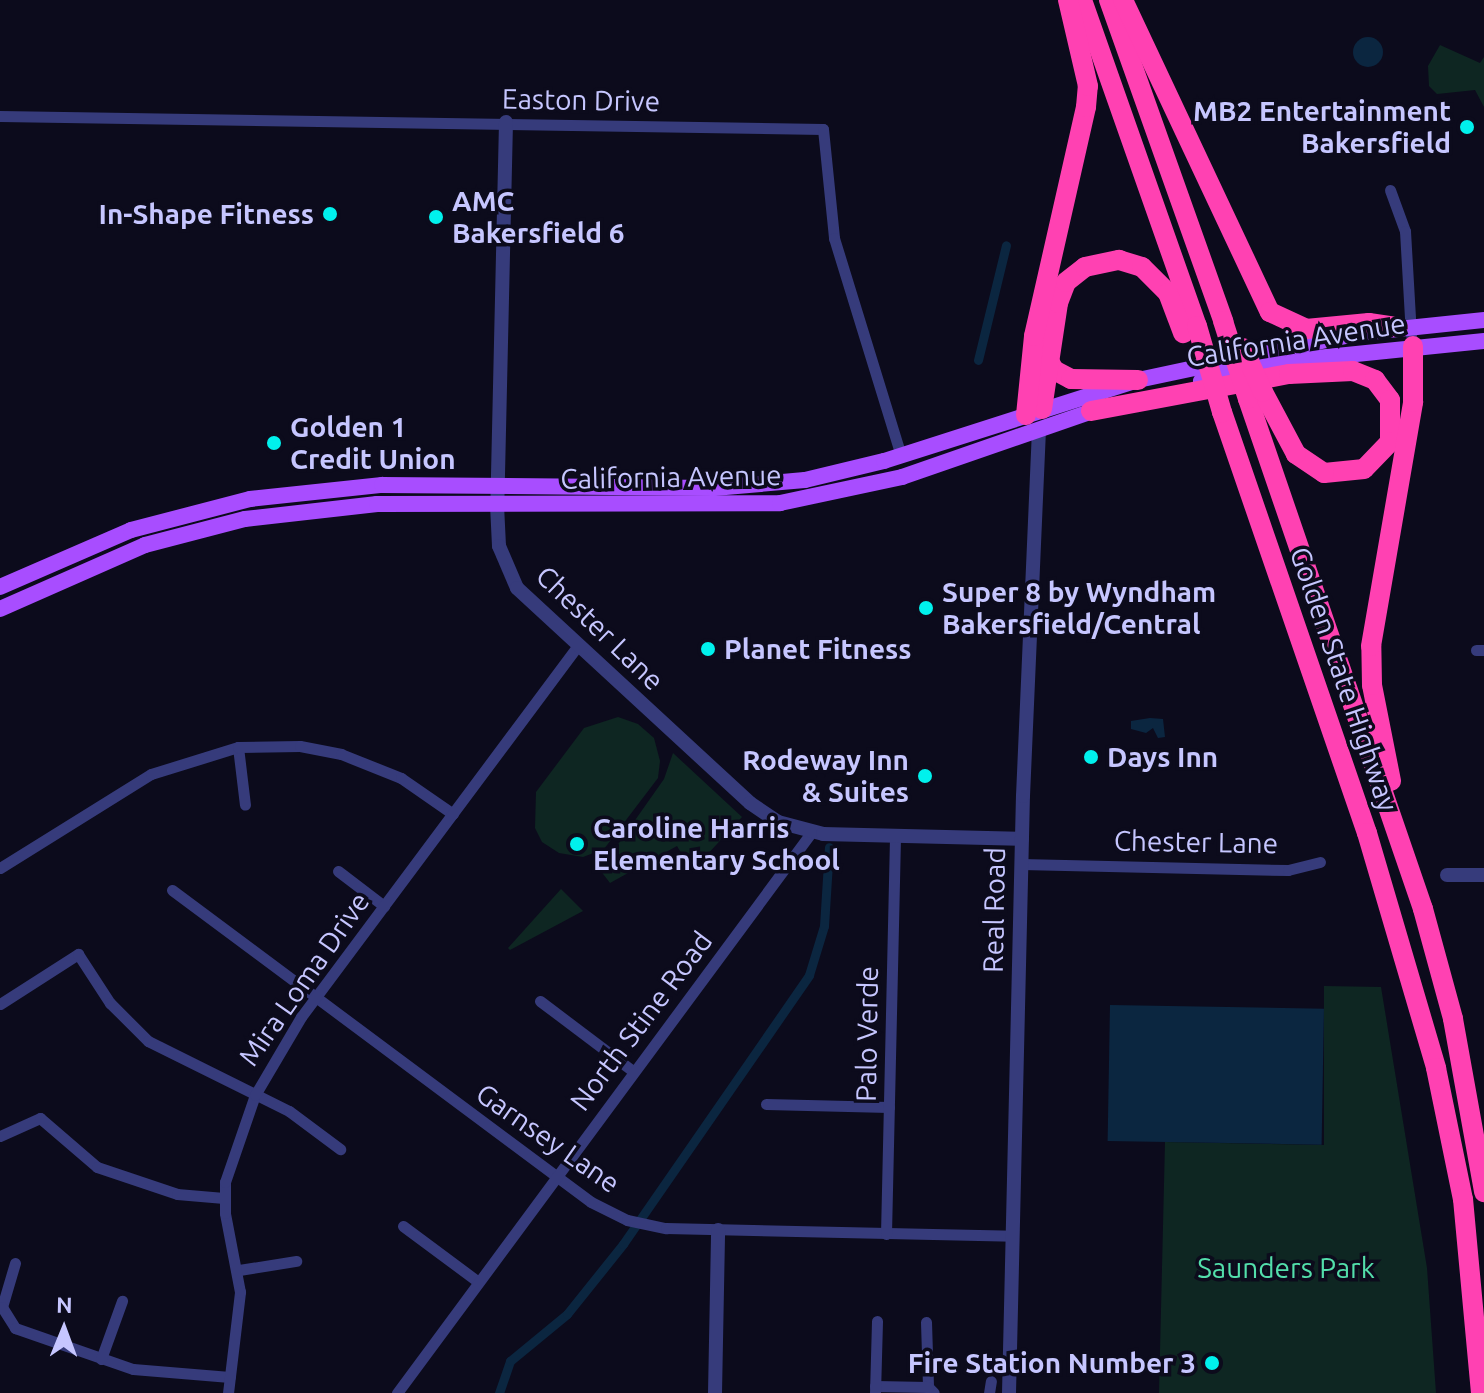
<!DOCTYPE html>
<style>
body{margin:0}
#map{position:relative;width:1484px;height:1393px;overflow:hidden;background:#0c0b1c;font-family:Ubuntu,sans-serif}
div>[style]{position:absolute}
.green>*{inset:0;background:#0e2622}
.water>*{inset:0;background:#0b2640;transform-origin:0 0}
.round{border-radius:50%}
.canal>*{height:9px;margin:-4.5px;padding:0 4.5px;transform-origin:4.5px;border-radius:4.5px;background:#0b2640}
.minor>*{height:11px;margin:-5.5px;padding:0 5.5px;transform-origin:5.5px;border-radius:5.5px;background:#363b7b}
.tertiary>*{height:14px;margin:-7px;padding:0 7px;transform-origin:7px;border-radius:7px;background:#363b7b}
.primary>*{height:16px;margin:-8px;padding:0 8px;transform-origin:8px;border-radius:8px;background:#a84dff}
.motorway>*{height:20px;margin:-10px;padding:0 10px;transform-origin:10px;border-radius:10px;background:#ff41b2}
.motorway-bridge>*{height:20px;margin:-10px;padding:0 10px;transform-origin:10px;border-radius:10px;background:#ff41b2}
.dots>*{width:22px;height:22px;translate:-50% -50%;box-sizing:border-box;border:4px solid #0c0b1c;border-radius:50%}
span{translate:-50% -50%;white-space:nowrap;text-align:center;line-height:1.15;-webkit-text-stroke:7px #0c0b1c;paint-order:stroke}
.street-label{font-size:28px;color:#c6c6ff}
.poi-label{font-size:28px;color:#c6c6ff;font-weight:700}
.right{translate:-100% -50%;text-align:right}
.left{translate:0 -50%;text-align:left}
.park-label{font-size:28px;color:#53deab}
.north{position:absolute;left:24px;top:1289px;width:80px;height:80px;-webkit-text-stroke:6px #0c0b1c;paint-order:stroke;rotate:1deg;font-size:22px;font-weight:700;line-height:32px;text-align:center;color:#c6c6ff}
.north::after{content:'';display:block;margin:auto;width:28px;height:36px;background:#c6c6ff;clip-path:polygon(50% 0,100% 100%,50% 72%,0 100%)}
</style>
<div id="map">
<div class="green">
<i style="clip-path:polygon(1440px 45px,1480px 63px,1484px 57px,1484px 107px,1475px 90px,1437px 94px,1429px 86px,1428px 66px)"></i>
<i style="clip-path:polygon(618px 717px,638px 724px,654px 738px,660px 761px,658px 778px,604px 849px,583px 857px,559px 853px,542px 842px,535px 828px,536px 792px,584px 728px)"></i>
<i style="clip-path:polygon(673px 753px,742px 817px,692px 871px,677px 846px,610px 883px,600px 870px,664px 779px)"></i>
<i style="clip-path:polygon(561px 889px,583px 911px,510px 950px,508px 948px)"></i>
<i style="clip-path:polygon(1324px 986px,1381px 987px,1427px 1268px,1436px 1393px,1159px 1393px,1165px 1142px,1324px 1145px)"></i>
</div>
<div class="water">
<i class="round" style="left:1353px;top:37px;width:30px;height:30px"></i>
<i style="clip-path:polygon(1150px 718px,1163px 719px,1165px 737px,1158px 738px,1153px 728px,1146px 733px,1131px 729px,1131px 721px)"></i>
<i style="left:1110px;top:1005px;width:214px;height:136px;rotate:1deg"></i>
</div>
<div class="canal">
<i style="left:978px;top:360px;width:118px;rotate:-76.3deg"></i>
<i style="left:499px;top:1393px;width:34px;rotate:-71deg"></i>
<i style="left:510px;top:1361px;width:74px;rotate:-39.5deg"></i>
<i style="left:567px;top:1314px;width:90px;rotate:-51.3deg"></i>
<i style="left:623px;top:1244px;width:327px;rotate:-55.3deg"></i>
<i style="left:809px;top:975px;width:51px;rotate:-73deg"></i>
<i style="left:824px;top:926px;width:79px;rotate:-86.4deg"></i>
</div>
<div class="minor">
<i style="left:0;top:116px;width:823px;rotate:0.9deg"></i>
<i style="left:823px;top:129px;width:110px;rotate:84.2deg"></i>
<i style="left:834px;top:238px;width:228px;rotate:72.9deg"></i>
<i style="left:1390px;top:190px;width:44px;rotate:69.9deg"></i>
<i style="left:1405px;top:231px;width:104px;rotate:86.7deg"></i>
<i style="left:1476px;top:650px;width:8px"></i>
<i style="left:238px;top:747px;width:58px;rotate:83.1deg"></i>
<i style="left:1021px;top:864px;width:267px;rotate:1.3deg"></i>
<i style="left:1288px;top:870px;width:33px;rotate:-14deg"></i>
<i style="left:0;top:868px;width:178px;rotate:-31.9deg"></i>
<i style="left:151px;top:774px;width:91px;rotate:-17.2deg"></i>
<i style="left:238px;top:747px;width:62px;rotate:-0.9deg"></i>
<i style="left:300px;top:746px;width:42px;rotate:11deg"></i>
<i style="left:341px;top:754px;width:65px;rotate:21.8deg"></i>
<i style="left:401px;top:778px;width:63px;rotate:34.7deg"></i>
<i style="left:338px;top:871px;width:58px;rotate:37.3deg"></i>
<i style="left:172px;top:890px;width:522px;rotate:36.67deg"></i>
<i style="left:591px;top:1202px;width:40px;rotate:26.6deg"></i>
<i style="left:627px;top:1220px;width:40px;rotate:12deg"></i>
<i style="left:666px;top:1228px;width:347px;rotate:1.3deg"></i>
<i style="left:540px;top:1001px;width:116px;rotate:37deg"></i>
<i style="left:0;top:1004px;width:93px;rotate:-32.7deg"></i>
<i style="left:78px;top:954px;width:59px;rotate:56.9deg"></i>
<i style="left:110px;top:1003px;width:54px;rotate:45deg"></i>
<i style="left:148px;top:1041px;width:157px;rotate:26.4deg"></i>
<i style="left:289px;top:1111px;width:64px;rotate:36.7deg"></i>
<i style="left:766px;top:1104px;width:123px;rotate:1.4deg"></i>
<i style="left:0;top:1136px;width:44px;rotate:-24.2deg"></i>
<i style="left:40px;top:1118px;width:75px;rotate:40.7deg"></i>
<i style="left:97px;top:1167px;width:84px;rotate:18.6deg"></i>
<i style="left:177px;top:1194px;width:47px;rotate:4.9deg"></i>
<i style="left:403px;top:1226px;width:92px;rotate:36.6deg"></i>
<i style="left:886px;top:1234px;width:398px;rotate:-88.7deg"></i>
<i style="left:15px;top:1263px;width:46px;rotate:106.5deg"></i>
<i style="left:2px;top:1307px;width:25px;rotate:58deg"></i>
<i style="left:15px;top:1328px;width:125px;rotate:19.2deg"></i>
<i style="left:133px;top:1369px;width:97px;rotate:4.7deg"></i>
<i style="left:239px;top:1270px;width:58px;rotate:-9deg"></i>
<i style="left:926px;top:1322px;width:65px;rotate:88.2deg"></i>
<i style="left:928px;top:1387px;width:8px;rotate:45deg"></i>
<i style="left:101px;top:1359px;width:62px;rotate:-70.1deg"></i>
<i style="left:875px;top:1386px;width:53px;rotate:1.1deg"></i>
<i style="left:228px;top:1393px;width:102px;rotate:-83.2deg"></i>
<i style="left:240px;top:1292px;width:80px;rotate:-100.8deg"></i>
<i style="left:225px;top:1213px;width:31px;rotate:-90deg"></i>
<i style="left:225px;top:1182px;width:92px;rotate:-71deg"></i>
<i style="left:255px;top:1095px;width:91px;rotate:-59.5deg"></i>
<i style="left:301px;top:1017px;width:463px;rotate:-53.3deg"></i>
<i style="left:397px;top:1393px;width:696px;rotate:-53.53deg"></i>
<i style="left:875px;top:1393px;width:72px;rotate:-88.4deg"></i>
<i style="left:989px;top:1393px;width:12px;rotate:-81deg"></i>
</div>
<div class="tertiary">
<i style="left:506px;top:122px;width:383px;rotate:91.3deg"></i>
<i style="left:497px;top:505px;width:41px;rotate:87.2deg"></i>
<i style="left:499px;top:546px;width:46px;rotate:66.8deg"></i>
<i style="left:517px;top:588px;width:317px;rotate:42.7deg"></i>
<i style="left:750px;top:803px;width:34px;rotate:34deg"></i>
<i style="left:778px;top:822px;width:47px;rotate:14.9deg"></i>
<i style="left:823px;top:834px;width:199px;rotate:1.4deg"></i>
<i style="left:1447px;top:875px;width:37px"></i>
<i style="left:715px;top:1393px;width:163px;rotate:-88.9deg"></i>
<i style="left:1009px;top:1393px;width:597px;rotate:-88.66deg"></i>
<i style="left:1023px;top:796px;width:367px;rotate:-87.5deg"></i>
</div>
<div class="primary">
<i style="left:1201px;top:381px;width:118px;rotate:-11.2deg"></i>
<i style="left:1317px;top:358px;width:168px;rotate:-5.8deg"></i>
<i style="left:0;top:587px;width:143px;rotate:-23.5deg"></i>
<i style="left:131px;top:530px;width:123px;rotate:-14.6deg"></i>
<i style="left:250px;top:499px;width:133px;rotate:-6.1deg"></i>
<i style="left:382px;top:485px;width:332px;rotate:0.5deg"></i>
<i style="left:714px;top:488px;width:91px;rotate:-5deg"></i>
<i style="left:805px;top:480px;width:81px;rotate:-13.5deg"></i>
<i style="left:884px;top:461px;width:267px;rotate:-17.7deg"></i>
<i style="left:1138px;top:380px;width:227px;rotate:-12deg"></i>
<i style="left:1360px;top:333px;width:125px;rotate:-6deg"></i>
<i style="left:0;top:609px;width:158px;rotate:-23.8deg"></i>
<i style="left:145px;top:545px;width:103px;rotate:-14.6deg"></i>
<i style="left:245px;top:519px;width:133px;rotate:-6.5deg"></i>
<i style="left:377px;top:504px;width:403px;rotate:-0.1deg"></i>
<i style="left:780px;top:503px;width:125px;rotate:-12deg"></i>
<i style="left:902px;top:477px;width:211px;rotate:-19.1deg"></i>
</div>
<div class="motorway">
<i style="left:1082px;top:0;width:346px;rotate:70.6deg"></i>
<i style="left:1109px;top:0;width:341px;rotate:70.4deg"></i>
<i style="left:1123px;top:0;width:345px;rotate:64.8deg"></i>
<i style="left:1270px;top:312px;width:40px;rotate:25deg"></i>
<i style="left:1306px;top:329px;width:63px;rotate:-5.4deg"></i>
<i style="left:1369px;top:323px;width:29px;rotate:8deg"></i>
<i style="left:1047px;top:357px;width:15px;rotate:62deg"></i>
<i style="left:1054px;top:370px;width:19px;rotate:28deg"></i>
<i style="left:1071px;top:379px;width:67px;rotate:0.9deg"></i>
<i style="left:1248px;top:399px;width:539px;rotate:71.06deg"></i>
<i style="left:1423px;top:909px;width:114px;rotate:74.7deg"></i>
<i style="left:1453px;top:1019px;width:176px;rotate:79.8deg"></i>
<i style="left:1042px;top:409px;width:107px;rotate:-81.4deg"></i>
<i style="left:1058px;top:303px;width:22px;rotate:-69deg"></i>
<i style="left:1066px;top:282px;width:24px;rotate:-38deg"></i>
<i style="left:1085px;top:267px;width:35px;rotate:-12deg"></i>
<i style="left:1119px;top:260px;width:24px;rotate:17deg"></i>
<i style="left:1142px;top:267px;width:37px;rotate:45deg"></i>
<i style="left:1168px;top:293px;width:43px;rotate:69.4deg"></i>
<i style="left:1091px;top:411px;width:201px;rotate:-10.6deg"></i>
<i style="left:1289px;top:374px;width:64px;rotate:-2.7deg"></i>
<i style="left:1353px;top:371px;width:24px;rotate:22deg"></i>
<i style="left:1375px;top:380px;width:25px;rotate:53deg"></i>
<i style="left:1390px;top:400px;width:42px;rotate:90deg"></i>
<i style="left:1390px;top:442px;width:37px;rotate:134deg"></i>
<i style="left:1364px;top:469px;width:40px;rotate:174.3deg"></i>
<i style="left:1324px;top:473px;width:34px;rotate:-146deg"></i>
<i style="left:1296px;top:454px;width:70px;rotate:-118deg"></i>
<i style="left:1222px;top:412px;width:445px;rotate:71deg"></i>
<i style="left:1367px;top:833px;width:245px;rotate:73.6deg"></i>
<i style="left:1436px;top:1068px;width:134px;rotate:78.4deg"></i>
<i style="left:1463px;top:1199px;width:195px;rotate:84.7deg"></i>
<i style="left:1026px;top:415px;width:79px;rotate:-84.2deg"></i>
<i style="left:1034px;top:336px;width:235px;rotate:-77.2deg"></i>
<i style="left:1086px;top:107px;width:21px;rotate:-85deg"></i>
<i style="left:1088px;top:86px;width:88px;rotate:-103.1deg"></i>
<i style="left:1391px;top:781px;width:98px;rotate:-101.2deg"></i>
<i style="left:1372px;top:685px;width:39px;rotate:-91deg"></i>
<i style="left:1371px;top:646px;width:248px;rotate:-80.2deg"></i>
<i style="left:1413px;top:402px;width:56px;rotate:-90deg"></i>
</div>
<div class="motorway-bridge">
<i style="left:1223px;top:321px;width:82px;rotate:72.2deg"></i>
<i style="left:1197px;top:326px;width:90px;rotate:73.8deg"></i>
<i style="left:1243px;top:348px;width:48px;rotate:65.6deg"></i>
</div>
<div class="dots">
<i style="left:1467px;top:127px;background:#00f1ed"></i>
<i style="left:330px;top:214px;background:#00f1ed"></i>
<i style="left:436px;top:217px;background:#00f1ed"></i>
<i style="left:274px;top:443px;background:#00f1ed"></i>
<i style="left:926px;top:608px;background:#00f1ed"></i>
<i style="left:708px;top:649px;background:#00f1ed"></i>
<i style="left:1091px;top:757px;background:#00f1ed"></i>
<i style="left:925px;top:776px;background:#00f1ed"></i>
<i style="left:577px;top:844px;background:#00f1ed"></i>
<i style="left:1212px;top:1363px;background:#00f1ed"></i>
</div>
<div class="street-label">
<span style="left:581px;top:100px;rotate:1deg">Easton Drive</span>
<span style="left:1296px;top:340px;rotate:-9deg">California Avenue</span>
<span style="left:671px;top:477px;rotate:-1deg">California Avenue</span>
<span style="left:600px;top:628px;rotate:44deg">Chester Lane</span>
<span style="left:1344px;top:679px;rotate:71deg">Golden State Highway</span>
<span style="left:1196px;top:842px;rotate:1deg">Chester Lane</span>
<span style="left:994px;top:910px;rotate:-89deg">Real Road</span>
<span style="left:304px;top:979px;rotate:-55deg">Mira Loma Drive</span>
<span style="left:641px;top:1021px;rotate:-53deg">North Stine Road</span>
<span style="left:867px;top:1034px;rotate:-89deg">Palo Verde</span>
<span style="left:548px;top:1138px;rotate:35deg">Garnsey Lane</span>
</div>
<div class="poi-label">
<span class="right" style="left:1451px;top:127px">MB2 Entertainment<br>Bakersfield</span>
<span class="left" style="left:452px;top:217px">AMC<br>Bakersfield 6</span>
<span class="right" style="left:314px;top:214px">In-Shape Fitness</span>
<span class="left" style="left:290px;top:443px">Golden 1<br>Credit Union</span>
<span class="left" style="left:942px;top:608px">Super 8 by Wyndham<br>Bakersfield/Central</span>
<span class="left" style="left:724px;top:649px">Planet Fitness</span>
<span class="left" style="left:1107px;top:757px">Days Inn</span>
<span class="right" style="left:909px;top:776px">Rodeway Inn<br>&amp; Suites</span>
<span class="left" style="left:593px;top:844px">Caroline Harris<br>Elementary School</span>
<span class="right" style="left:1196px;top:1363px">Fire Station Number 3</span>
</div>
<div class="park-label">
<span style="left:1286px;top:1268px">Saunders Park</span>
</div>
<div class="north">N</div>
</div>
